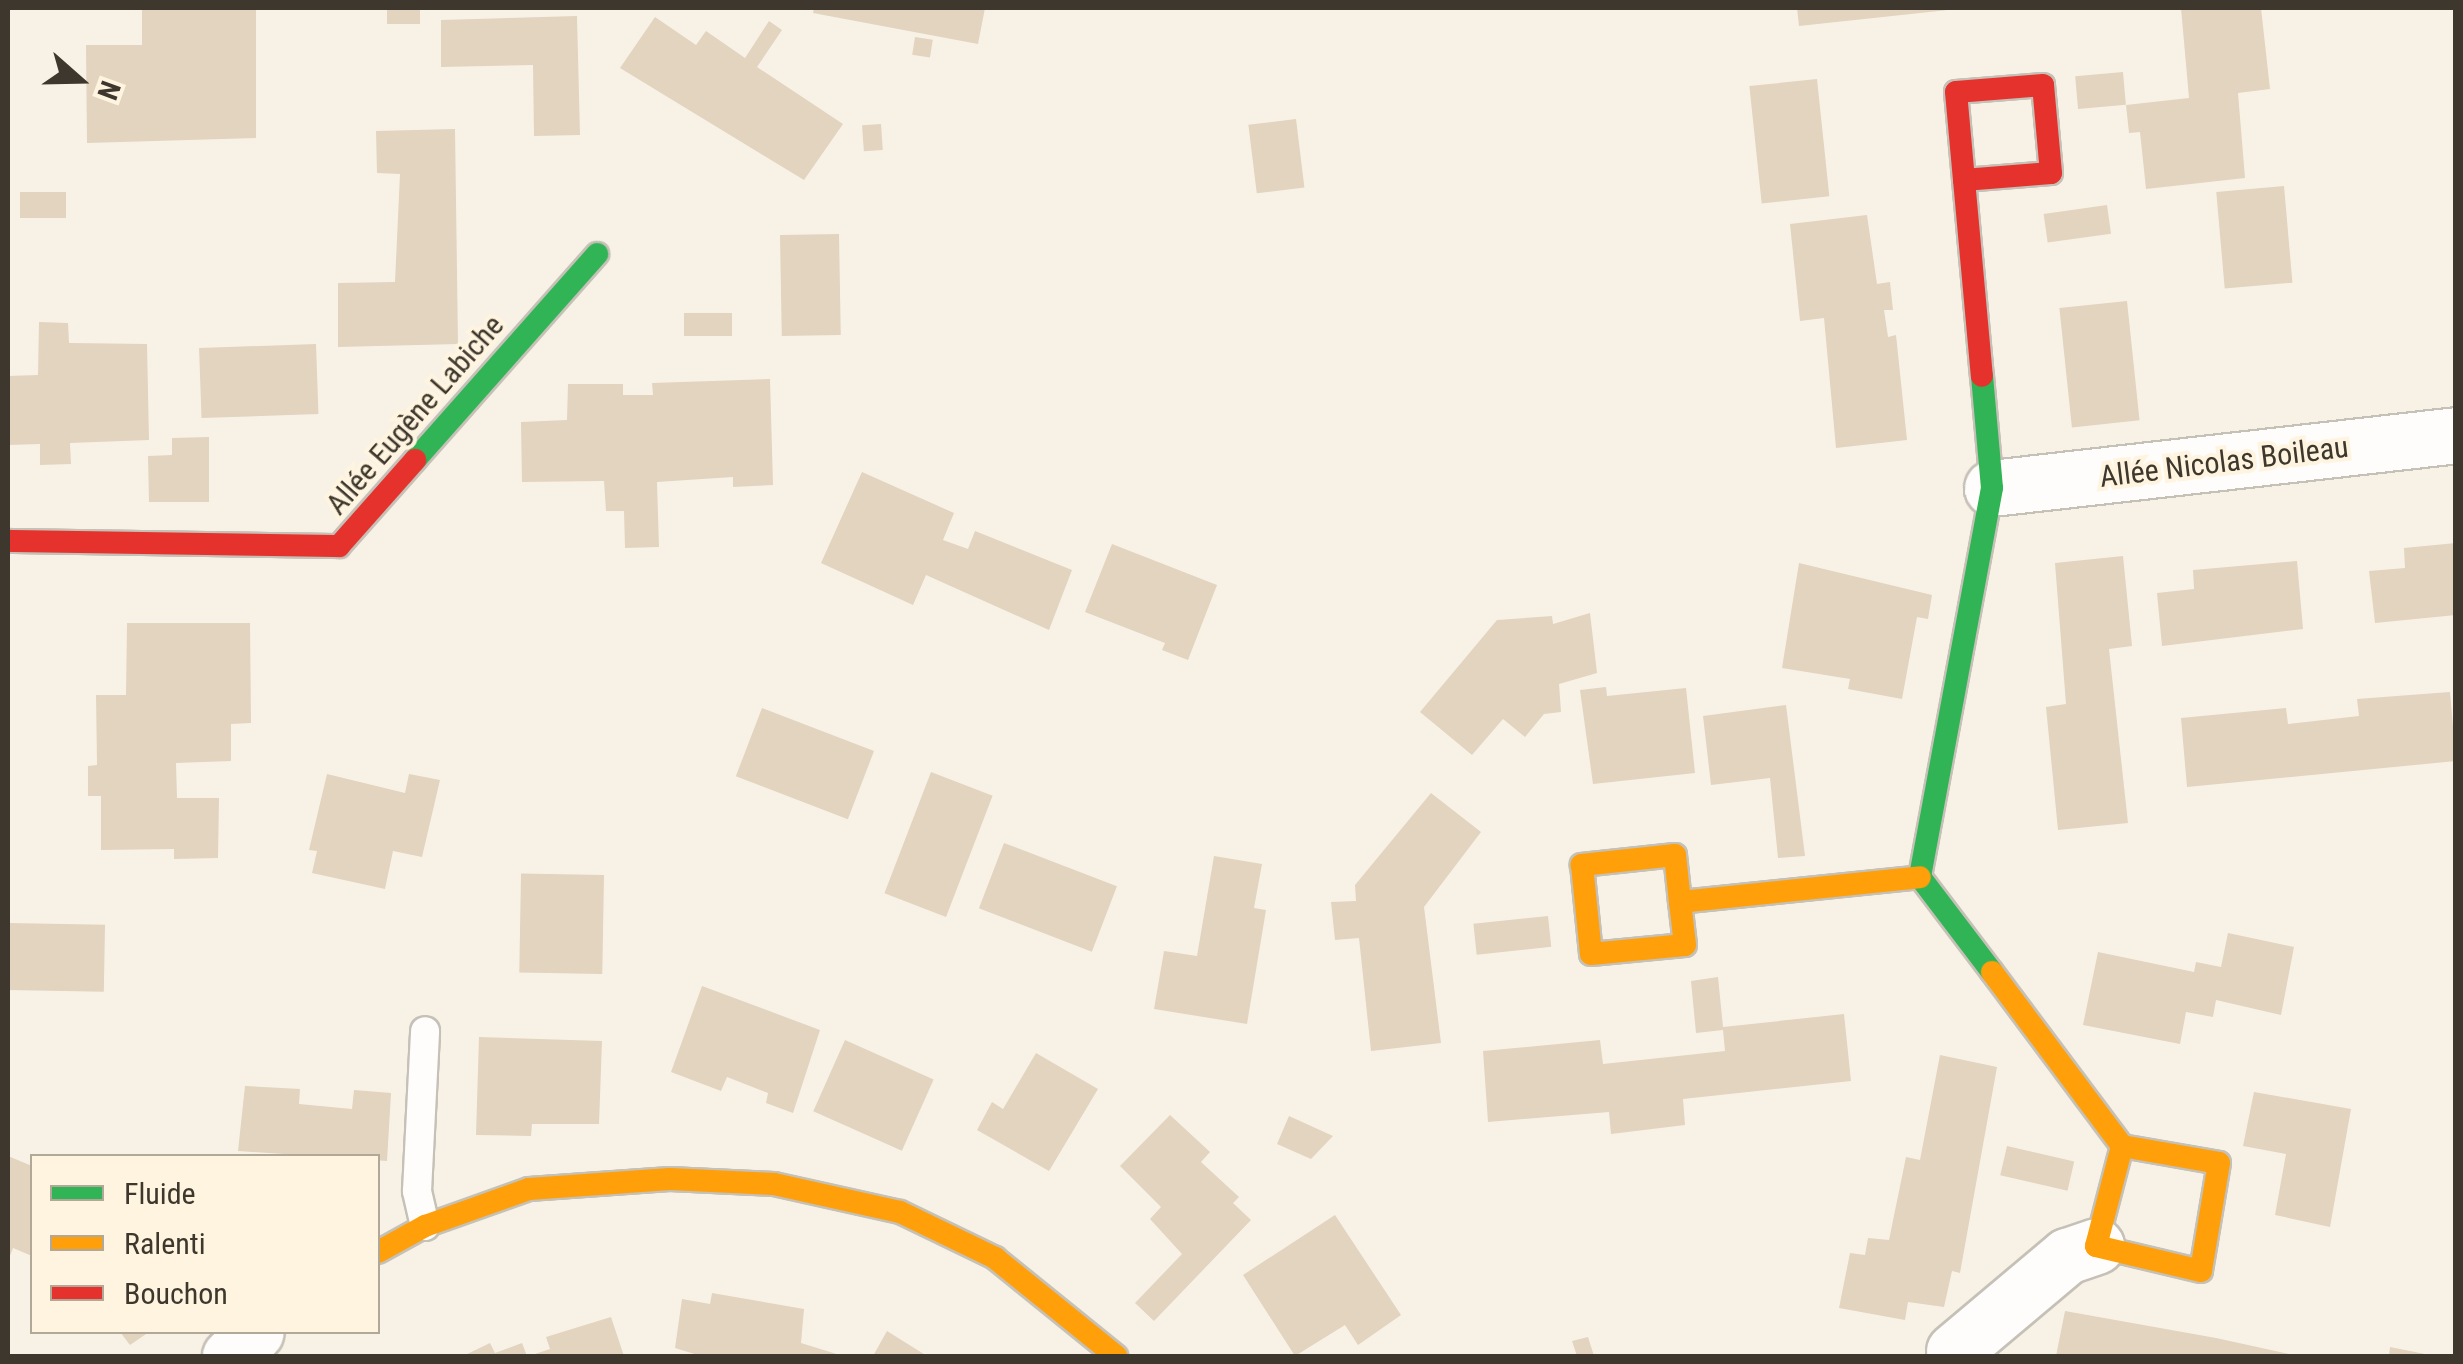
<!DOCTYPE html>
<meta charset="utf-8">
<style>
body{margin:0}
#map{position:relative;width:2463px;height:1364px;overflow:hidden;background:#f8f2e6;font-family:"Roboto Condensed",sans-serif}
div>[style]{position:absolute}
.building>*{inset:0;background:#e2d4be;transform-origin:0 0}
.roads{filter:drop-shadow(2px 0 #c6c1b7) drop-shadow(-2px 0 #c6c1b7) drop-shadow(0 2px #c6c1b7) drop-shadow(0 -2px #c6c1b7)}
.lane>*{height:28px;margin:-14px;padding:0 14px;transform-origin:14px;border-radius:14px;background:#fefdfb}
.street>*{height:55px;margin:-27.5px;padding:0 27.5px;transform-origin:27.5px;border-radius:27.5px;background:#fefdfb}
.fast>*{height:22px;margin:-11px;padding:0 11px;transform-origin:11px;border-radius:11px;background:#30b455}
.slow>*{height:22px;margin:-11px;padding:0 11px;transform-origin:11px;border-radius:11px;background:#ff9f0a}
.jam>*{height:22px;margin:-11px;padding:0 11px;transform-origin:11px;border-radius:11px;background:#e5322d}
span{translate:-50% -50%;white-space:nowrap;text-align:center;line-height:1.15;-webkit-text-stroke:8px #fff4df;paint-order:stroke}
.street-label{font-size:30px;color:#3d372d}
.frame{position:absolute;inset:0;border:10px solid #3d372d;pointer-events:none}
.legend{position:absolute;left:30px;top:1154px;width:350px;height:180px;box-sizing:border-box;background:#fff4df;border:2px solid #b1a898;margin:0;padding:12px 18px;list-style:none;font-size:30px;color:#3d372d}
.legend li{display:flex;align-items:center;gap:20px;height:50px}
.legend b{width:50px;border:2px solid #b1a898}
.north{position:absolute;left:30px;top:30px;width:100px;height:100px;-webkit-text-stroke:8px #fff4df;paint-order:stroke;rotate:110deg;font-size:28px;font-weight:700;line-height:40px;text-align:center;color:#3d372d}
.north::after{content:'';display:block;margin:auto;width:35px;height:45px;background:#3d372d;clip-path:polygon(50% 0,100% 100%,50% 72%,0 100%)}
</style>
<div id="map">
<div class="building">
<i style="clip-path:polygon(142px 8px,256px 8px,256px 138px,87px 143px,86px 45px,142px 45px)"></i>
<i style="left:387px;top:8px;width:33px;height:16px"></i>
<i style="clip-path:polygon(814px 8px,985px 8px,978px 44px,813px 13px)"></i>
<i style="clip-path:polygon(1797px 8px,1948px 8px,1948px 10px,1799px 26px)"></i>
<i style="clip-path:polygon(2181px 8px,2261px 8px,2270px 89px,2238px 93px,2245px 178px,2146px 189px,2140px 132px,2129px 133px,2126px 105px,2189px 98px)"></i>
<i style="clip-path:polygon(577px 16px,580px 135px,534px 136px,533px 65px,441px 67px,441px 20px)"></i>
<i style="clip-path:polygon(655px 17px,696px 45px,706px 31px,745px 58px,769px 21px,782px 30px,757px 67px,843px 124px,804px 180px,620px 68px)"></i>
<i style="left:915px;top:37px;width:18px;height:18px;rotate:9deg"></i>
<i style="left:2123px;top:72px;width:33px;height:48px;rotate:85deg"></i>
<i style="left:1817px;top:79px;width:118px;height:68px;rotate:84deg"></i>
<i style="left:1296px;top:119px;width:69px;height:48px;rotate:83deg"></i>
<i style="left:881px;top:124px;width:26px;height:19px;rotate:86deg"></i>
<i style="clip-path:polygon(455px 129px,458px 344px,338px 347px,338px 283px,395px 282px,400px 174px,377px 173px,376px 131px)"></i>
<i style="left:2284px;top:186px;width:97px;height:68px;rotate:85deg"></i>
<i style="left:20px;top:192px;width:46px;height:26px"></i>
<i style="left:2107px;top:205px;width:29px;height:64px;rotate:82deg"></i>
<i style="clip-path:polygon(1867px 215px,1877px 284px,1890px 282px,1893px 310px,1884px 310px,1888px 337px,1896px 335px,1907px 440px,1836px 448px,1824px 318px,1800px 321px,1790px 224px)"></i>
<i style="left:839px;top:234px;width:101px;height:59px;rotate:89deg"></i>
<i style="left:2127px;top:301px;width:120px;height:68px;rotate:84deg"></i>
<i style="left:732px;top:313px;width:23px;height:48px;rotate:90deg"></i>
<i style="clip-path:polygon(39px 322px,68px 323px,69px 343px,147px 344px,149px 440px,70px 443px,71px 464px,40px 465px,40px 444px,8px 445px,8px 376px,38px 375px)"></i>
<i style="left:316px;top:344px;width:70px;height:117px;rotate:88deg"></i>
<i style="clip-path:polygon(770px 379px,773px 485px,733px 487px,733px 477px,657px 482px,659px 547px,625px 548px,624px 511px,606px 511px,604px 481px,522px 482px,521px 422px,567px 420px,568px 384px,623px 384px,623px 395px,653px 395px,652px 383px)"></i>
<i style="clip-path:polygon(209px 437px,209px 502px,149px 502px,148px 456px,172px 455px,172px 438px)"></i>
<i style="clip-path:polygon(862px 472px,954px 513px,943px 540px,968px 549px,975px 531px,1072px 570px,1049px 630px,926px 575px,913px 605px,821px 563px)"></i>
<i style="clip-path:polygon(2456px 543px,2456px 615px,2375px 623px,2369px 571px,2405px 568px,2404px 548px)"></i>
<i style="clip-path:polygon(1112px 544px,1217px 585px,1188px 660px,1162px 650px,1165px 643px,1085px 612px)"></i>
<i style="clip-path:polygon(2123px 556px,2132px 646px,2109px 649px,2128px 823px,2058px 830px,2046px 707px,2066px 704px,2055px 563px)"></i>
<i style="clip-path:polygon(2297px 561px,2303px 629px,2162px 646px,2157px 593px,2194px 589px,2193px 570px)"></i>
<i style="clip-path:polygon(1799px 563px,1932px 595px,1928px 619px,1917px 617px,1902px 699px,1848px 689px,1850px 679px,1782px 668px)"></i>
<i style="clip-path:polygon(1590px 613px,1597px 673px,1559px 684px,1561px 712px,1544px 714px,1525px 737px,1503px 719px,1472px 755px,1420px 712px,1497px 620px,1552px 616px,1553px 624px)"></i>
<i style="clip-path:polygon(127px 623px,250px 623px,251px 723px,231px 724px,231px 761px,176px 763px,177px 798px,219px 798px,218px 858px,174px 859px,174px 849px,101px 850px,101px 796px,88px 796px,88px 766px,97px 765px,96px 695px,126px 695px)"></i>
<i style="clip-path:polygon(1606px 687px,1607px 696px,1686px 688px,1695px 773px,1593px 784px,1580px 690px)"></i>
<i style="clip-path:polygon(2450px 692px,2456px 761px,2187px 787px,2181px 718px,2286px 708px,2288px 724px,2359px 716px,2357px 699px)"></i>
<i style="clip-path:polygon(1786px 705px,1805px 856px,1778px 858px,1770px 778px,1711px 785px,1703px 716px)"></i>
<i style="left:762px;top:708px;width:120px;height:73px;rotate:21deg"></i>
<i style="left:931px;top:772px;width:66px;height:130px;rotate:21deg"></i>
<i style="clip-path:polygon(327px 774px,405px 793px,409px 774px,440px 780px,422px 857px,393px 851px,385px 889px,312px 873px,317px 851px,309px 850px)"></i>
<i style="clip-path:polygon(1431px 793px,1481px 832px,1424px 907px,1441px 1043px,1371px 1051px,1359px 938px,1335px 940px,1331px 902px,1356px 901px,1355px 885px)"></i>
<i style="left:1004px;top:843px;width:121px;height:70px;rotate:21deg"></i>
<i style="clip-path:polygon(1214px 856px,1262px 864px,1254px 908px,1266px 910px,1247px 1024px,1154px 1009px,1164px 951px,1197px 956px)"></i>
<i style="left:604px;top:875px;width:99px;height:83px;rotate:91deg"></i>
<i style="left:1548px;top:916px;width:31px;height:75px;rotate:84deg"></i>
<i style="left:8px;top:923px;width:97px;height:67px;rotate:1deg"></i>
<i style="clip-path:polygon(2228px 933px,2294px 947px,2281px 1015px,2216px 1000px,2213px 1017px,2186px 1012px,2180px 1044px,2083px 1025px,2098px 952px,2194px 972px,2196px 962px,2221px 967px)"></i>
<i style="clip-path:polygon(1718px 977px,1723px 1027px,1844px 1014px,1851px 1081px,1683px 1099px,1685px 1125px,1611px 1134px,1609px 1112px,1488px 1122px,1483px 1051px,1600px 1040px,1603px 1064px,1725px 1051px,1723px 1030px,1696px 1033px,1691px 981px)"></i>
<i style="clip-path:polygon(702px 986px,820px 1030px,793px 1113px,766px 1103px,768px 1093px,727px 1077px,721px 1091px,671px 1072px)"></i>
<i style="clip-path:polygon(479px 1037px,602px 1041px,599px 1124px,532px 1124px,531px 1136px,476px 1135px)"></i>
<i style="left:845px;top:1040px;width:97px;height:78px;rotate:24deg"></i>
<i style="clip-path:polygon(1036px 1053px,1098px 1089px,1049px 1171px,977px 1130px,992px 1102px,1003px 1109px)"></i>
<i style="clip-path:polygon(1940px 1055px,1997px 1067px,1960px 1273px,1952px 1271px,1944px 1307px,1908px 1302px,1905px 1320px,1839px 1308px,1850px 1253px,1865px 1255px,1868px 1238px,1889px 1240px,1906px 1157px,1920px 1160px)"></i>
<i style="clip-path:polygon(245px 1086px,300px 1089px,299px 1104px,352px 1109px,354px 1090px,391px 1093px,387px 1161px,238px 1151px)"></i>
<i style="clip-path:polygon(2254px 1092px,2351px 1109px,2330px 1227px,2275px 1215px,2286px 1154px,2243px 1146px)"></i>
<i style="clip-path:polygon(1170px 1115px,1210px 1152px,1201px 1162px,1239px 1197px,1233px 1203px,1251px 1220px,1154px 1321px,1135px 1303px,1182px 1254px,1150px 1219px,1161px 1207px,1120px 1166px)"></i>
<i style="clip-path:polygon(1289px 1116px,1333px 1136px,1311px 1159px,1277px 1144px)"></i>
<i style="left:2007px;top:1146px;width:69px;height:30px;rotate:13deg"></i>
<i style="clip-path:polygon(8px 1156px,32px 1166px,32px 1256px,13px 1248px,8px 1261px)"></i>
<i style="clip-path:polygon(1335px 1215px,1401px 1315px,1358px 1345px,1345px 1325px,1295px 1356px,1243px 1275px)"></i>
<i style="clip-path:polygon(712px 1293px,804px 1309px,801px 1343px,843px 1356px,701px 1356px,675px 1348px,682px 1299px,710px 1304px)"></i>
<i style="clip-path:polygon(2065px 1311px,2216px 1338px,2298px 1356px,2056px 1356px)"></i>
<i style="clip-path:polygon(611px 1317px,624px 1356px,529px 1356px,550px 1349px,546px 1337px)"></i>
<i style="clip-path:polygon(887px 1331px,927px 1356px,873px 1356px)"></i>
<i style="clip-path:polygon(120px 1332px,149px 1332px,130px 1345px)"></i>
<i style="clip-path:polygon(1588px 1337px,1594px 1356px,1577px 1356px,1572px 1341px)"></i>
<i style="clip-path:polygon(490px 1343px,495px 1353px,522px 1343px,527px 1356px,463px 1356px)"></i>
<i style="clip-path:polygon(2390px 1347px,2430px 1355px,2430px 1356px,2389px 1356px)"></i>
</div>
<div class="roads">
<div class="lane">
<i style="left:425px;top:1226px;width:36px;rotate:-103deg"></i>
<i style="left:417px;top:1191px;width:160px;rotate:-87.1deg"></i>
</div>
<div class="street">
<i style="left:1992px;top:488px;width:467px;rotate:-6.5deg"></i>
<i style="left:1954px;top:1351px;width:148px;rotate:-40.1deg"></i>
<i style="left:2067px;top:1256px;width:31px;rotate:-19deg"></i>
<i style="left:230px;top:1356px;width:35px;rotate:-43deg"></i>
</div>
<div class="fast">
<i style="left:1982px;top:376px;width:112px;rotate:84.9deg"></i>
<i style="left:1992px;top:488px;width:396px;rotate:100.5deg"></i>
<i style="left:1920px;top:877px;width:119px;rotate:52.8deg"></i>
<i style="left:415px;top:460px;width:275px;rotate:-48.5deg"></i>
</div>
<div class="slow">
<i style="left:1680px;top:902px;width:47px;rotate:-96.1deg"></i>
<i style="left:1675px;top:855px;width:94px;rotate:173.9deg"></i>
<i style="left:1582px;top:865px;width:89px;rotate:84.2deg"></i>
<i style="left:1591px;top:954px;width:94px;rotate:-5.5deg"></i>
<i style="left:1685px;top:945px;width:43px;rotate:-96.6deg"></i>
<i style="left:1680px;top:902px;width:241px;rotate:-5.9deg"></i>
<i style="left:1992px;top:972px;width:217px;rotate:53.2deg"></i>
<i style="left:2122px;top:1146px;width:98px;rotate:9.9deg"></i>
<i style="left:2219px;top:1163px;width:109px;rotate:99.5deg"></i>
<i style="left:2201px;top:1271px;width:108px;rotate:-166.6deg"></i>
<i style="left:2096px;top:1246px;width:103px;rotate:-75.4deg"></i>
<i style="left:378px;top:1252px;width:54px;rotate:-29deg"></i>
<i style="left:425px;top:1226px;width:110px;rotate:-19.6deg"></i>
<i style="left:529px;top:1189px;width:141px;rotate:-4.1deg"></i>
<i style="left:670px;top:1179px;width:104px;rotate:2.8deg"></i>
<i style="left:774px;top:1184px;width:129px;rotate:12.5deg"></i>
<i style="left:900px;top:1212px;width:106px;rotate:25.8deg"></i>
<i style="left:995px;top:1258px;width:156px;rotate:39deg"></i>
</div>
<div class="jam">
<i style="left:1964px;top:180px;width:87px;rotate:-4.6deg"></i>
<i style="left:2051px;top:173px;width:88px;rotate:-95.2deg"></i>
<i style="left:2043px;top:85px;width:87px;rotate:175.4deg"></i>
<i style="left:1956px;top:92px;width:285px;rotate:84.8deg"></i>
<i style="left:8px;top:541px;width:331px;rotate:0.9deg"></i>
<i style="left:339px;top:546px;width:115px;rotate:-48.5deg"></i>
</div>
</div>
<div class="street-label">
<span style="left:415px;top:415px;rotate:-49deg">Allée Eugène Labiche</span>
<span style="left:2224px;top:462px;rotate:-7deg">Allée Nicolas Boileau</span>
</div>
<div class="frame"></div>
<ul class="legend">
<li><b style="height:12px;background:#30b455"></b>Fluide</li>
<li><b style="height:12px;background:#ff9f0a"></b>Ralenti</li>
<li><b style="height:12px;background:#e5322d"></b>Bouchon</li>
</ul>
<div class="north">N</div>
</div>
